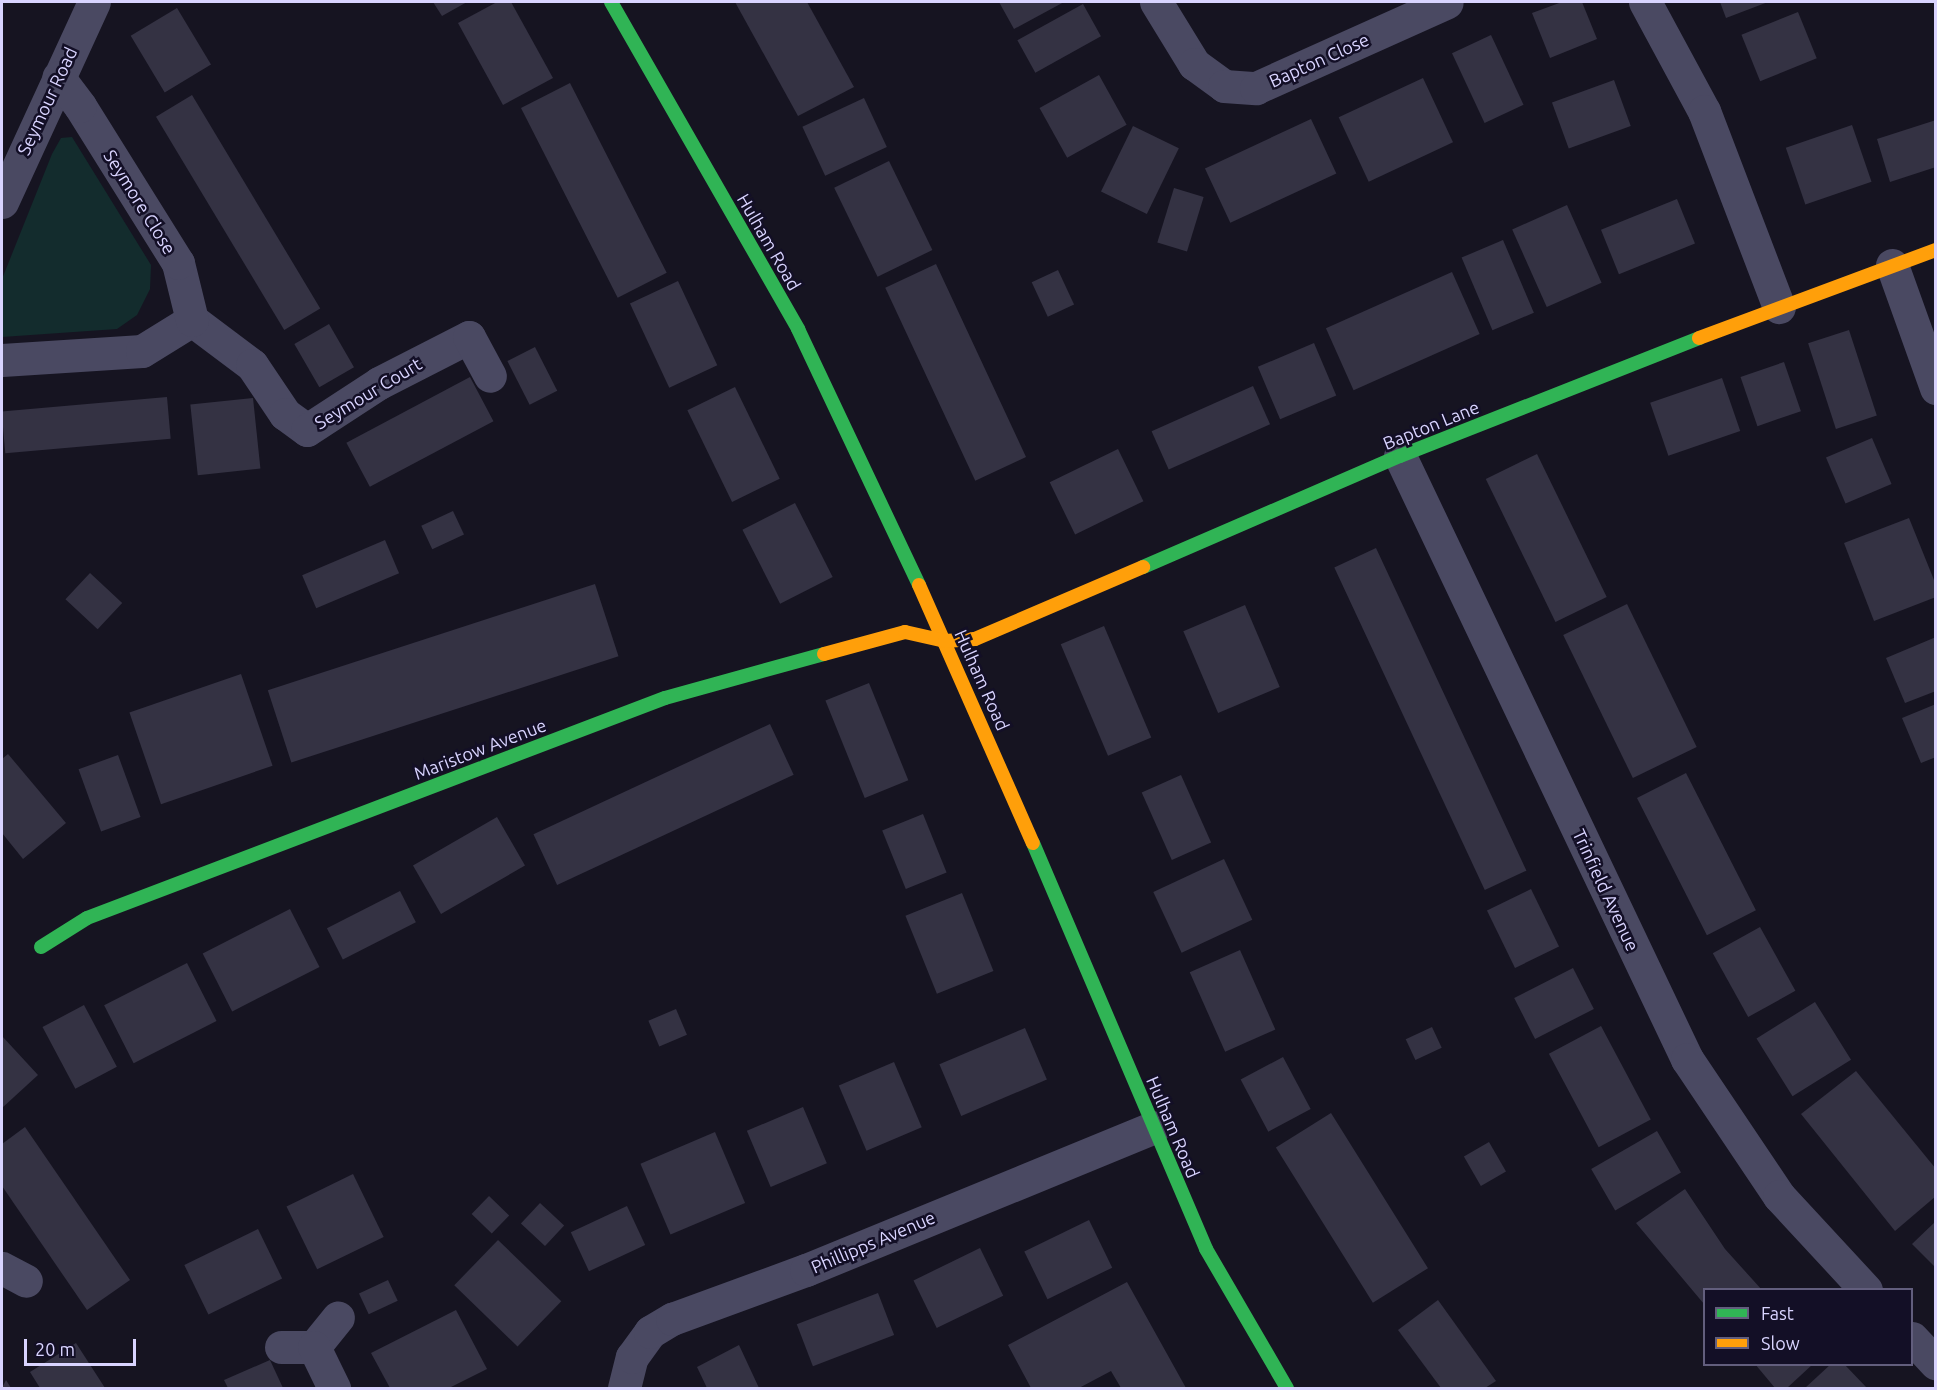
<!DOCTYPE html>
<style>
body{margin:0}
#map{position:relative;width:1937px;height:1390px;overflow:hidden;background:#161421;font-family:Ubuntu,sans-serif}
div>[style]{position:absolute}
.green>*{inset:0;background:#132c2d}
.building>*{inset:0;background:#343243;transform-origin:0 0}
.street>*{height:33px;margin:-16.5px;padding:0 16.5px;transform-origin:16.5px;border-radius:16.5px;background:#4a4962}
.fast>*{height:14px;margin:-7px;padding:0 7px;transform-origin:7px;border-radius:7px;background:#30b455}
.slow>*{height:14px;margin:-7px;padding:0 7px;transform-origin:7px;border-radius:7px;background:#ff9f0a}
span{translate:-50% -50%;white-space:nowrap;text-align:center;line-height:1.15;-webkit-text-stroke:5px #130f26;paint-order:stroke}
.street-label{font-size:18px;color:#d9d4ff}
.frame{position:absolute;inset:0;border:3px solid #d9d4ff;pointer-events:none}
.legend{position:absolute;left:1703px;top:1288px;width:210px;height:78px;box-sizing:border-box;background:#130f26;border:2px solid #625e7d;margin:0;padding:8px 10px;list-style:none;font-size:18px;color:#d9d4ff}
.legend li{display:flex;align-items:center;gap:12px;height:30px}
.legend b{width:30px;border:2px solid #625e7d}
.scale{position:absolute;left:24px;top:1339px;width:112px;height:27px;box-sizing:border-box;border:3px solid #d9d4ff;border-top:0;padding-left:8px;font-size:18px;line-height:21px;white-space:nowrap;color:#d9d4ff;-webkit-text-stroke:4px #130f26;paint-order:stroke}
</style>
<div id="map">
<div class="green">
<i style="clip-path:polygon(72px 137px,151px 265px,150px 289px,137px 315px,117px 329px,2px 337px,2px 279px,52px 154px,61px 138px)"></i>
</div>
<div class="building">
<i style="clip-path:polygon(433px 2px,467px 2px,442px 16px)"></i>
<i style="clip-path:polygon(497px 2px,511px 2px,553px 78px,503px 105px,458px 23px)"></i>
<i style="clip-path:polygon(735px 2px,807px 2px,854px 87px,798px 116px)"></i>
<i style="clip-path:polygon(999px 2px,1064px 2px,1014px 29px)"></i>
<i style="clip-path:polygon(1562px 2px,1582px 2px,1597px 39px,1550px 58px,1532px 13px)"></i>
<i style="clip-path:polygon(1720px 2px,1768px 2px,1726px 18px)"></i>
<i style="left:1083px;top:4px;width:37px;height:75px;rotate:61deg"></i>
<i style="left:177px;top:8px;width:66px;height:54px;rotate:59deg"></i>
<i style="left:1798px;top:12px;width:50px;height:61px;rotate:68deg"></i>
<i style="left:1491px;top:35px;width:77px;height:43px;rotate:65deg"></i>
<i style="left:1099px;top:75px;width:57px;height:68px;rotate:61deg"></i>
<i style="left:1423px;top:78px;width:71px;height:93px;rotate:65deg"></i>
<i style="left:1614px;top:80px;width:49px;height:66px;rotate:70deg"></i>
<i style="left:570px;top:83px;width:213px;height:55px;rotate:63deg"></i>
<i style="left:192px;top:95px;width:249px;height:42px;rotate:59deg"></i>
<i style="left:864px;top:98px;width:54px;height:68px;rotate:65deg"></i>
<i style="left:1311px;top:119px;width:60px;height:117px;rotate:65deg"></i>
<i style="clip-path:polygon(1936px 120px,1936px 167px,1890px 182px,1877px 139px)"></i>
<i style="left:1852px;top:125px;width:60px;height:70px;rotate:71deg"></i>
<i style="left:1133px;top:126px;width:51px;height:73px;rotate:26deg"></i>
<i style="left:889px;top:161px;width:99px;height:61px;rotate:64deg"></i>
<i style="left:1174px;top:188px;width:31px;height:57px;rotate:17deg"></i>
<i style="left:1677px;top:199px;width:48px;height:82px;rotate:68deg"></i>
<i style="left:1567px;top:205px;width:85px;height:60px;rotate:66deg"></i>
<i style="left:1503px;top:240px;width:79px;height:45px;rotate:67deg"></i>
<i style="left:936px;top:264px;width:213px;height:56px;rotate:65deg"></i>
<i style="left:1058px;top:270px;width:38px;height:29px;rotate:65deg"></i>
<i style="left:1452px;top:272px;width:68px;height:138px;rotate:66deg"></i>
<i style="left:678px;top:281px;width:93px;height:53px;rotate:65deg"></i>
<i style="left:329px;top:324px;width:50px;height:40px;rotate:60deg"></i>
<i style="left:1849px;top:330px;width:90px;height:43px;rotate:72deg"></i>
<i style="left:1314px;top:343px;width:57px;height:61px;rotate:67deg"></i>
<i style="left:535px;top:347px;width:49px;height:31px;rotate:63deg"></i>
<i style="left:1784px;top:362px;width:52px;height:46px;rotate:71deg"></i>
<i style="left:470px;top:377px;width:50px;height:140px;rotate:62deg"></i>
<i style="left:1722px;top:378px;width:56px;height:76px;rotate:71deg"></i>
<i style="left:1253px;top:386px;width:42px;height:111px;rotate:66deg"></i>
<i style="left:735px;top:387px;width:102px;height:53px;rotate:64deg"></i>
<i style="left:167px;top:397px;width:42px;height:166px;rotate:85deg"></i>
<i style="left:253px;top:398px;width:71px;height:63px;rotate:84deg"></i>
<i style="left:1872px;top:438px;width:50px;height:50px;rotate:67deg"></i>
<i style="left:1118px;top:449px;width:58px;height:76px;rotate:64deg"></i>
<i style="left:1537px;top:454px;width:159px;height:57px;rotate:64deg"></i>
<i style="left:795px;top:503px;width:83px;height:59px;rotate:63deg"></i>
<i style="left:453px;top:511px;width:26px;height:35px;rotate:65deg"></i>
<i style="clip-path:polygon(1909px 518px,1936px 585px,1936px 597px,1874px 621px,1844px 543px)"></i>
<i style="left:385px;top:540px;width:36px;height:90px;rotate:67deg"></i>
<i style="left:1376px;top:548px;width:356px;height:46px;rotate:65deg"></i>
<i style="left:90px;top:573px;width:44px;height:36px;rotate:43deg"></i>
<i style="left:595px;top:584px;width:76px;height:344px;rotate:72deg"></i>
<i style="left:1627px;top:604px;width:159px;height:71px;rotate:64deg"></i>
<i style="left:1245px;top:605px;width:89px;height:67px;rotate:67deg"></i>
<i style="left:1104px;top:626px;width:121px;height:47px;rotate:67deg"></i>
<i style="clip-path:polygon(1936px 637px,1936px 691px,1905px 703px,1886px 658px)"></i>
<i style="left:241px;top:674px;width:97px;height:118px;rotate:71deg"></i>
<i style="left:869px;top:683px;width:105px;height:47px;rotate:68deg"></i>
<i style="clip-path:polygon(1936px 704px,1936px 757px,1921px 763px,1902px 718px)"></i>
<i style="left:770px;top:724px;width:56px;height:261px;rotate:65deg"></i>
<i style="clip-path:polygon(8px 754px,66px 823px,23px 859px,2px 833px,2px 759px)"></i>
<i style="left:118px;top:755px;width:66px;height:42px;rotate:70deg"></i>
<i style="left:1686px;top:773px;width:154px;height:55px;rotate:63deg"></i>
<i style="left:1181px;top:775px;width:74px;height:43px;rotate:66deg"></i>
<i style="left:923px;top:814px;width:63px;height:44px;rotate:68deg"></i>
<i style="left:497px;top:817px;width:56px;height:97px;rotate:60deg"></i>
<i style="left:1224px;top:859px;width:67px;height:78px;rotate:65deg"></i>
<i style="left:1531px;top:889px;width:64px;height:49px;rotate:64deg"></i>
<i style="left:400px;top:891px;width:35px;height:82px;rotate:63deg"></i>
<i style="left:962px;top:893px;width:84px;height:61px;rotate:68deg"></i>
<i style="left:290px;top:909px;width:65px;height:98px;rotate:63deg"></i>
<i style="left:1760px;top:927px;width:73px;height:54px;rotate:61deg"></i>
<i style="left:1240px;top:950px;width:87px;height:55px;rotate:66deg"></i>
<i style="left:187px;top:963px;width:65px;height:93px;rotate:63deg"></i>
<i style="left:1573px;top:968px;width:46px;height:66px;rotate:63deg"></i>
<i style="left:1815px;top:1002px;width:68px;height:69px;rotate:58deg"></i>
<i style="left:84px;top:1005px;width:70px;height:47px;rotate:62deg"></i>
<i style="left:676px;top:1009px;width:28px;height:30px;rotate:67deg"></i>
<i style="left:1601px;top:1026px;width:106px;height:59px;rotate:62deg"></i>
<i style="left:1432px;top:1027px;width:23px;height:29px;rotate:65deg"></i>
<i style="left:1025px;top:1028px;width:56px;height:93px;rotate:67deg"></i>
<i style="clip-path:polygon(2px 1036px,38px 1075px,2px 1108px)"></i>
<i style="left:1283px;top:1057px;width:59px;height:48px;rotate:62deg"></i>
<i style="left:894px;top:1062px;width:71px;height:60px;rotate:67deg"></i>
<i style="clip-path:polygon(1856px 1071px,1936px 1169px,1936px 1196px,1895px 1231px,1801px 1114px)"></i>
<i style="left:803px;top:1107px;width:61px;height:61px;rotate:67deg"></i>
<i style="left:1331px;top:1113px;width:183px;height:65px;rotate:58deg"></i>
<i style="clip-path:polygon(25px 1127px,130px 1280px,87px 1310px,2px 1186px,2px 1144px)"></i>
<i style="left:1657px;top:1131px;width:48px;height:76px;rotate:60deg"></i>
<i style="left:715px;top:1132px;width:77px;height:81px;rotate:67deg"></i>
<i style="left:1489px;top:1142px;width:34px;height:29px;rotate:60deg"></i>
<i style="left:353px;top:1174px;width:70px;height:74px;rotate:64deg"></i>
<i style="clip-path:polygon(1685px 1189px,1725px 1249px,1762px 1290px,1704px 1290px,1704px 1304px,1636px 1223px)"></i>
<i style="left:489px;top:1196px;width:28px;height:25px;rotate:44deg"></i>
<i style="left:540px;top:1203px;width:33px;height:28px;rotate:43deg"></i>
<i style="left:627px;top:1206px;width:43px;height:62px;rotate:65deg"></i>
<i style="left:1089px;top:1220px;width:53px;height:72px;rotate:64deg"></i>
<i style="clip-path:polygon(1936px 1221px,1936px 1268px,1912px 1244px)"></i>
<i style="left:258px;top:1229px;width:55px;height:82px;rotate:64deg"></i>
<i style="left:498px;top:1240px;width:88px;height:63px;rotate:44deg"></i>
<i style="left:980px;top:1248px;width:53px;height:74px;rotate:64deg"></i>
<i style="left:388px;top:1280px;width:23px;height:32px;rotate:65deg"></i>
<i style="clip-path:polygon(1127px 1282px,1186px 1388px,1121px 1388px,1111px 1371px,1079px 1388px,1031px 1388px,1008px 1345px)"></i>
<i style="left:878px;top:1293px;width:45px;height:87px;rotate:69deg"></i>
<i style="clip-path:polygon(1438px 1300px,1496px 1381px,1485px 1388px,1441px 1388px,1398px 1330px)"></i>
<i style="clip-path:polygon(456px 1310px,487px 1369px,449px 1388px,390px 1388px,371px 1353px)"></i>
<i style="clip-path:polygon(76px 1343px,105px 1388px,40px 1388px,30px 1372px)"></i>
<i style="clip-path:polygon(739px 1345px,759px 1388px,707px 1388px,697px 1367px)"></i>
<i style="clip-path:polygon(270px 1360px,283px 1388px,228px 1388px,224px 1380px)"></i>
<i style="clip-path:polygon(1755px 1364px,1813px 1364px,1787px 1388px,1775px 1388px)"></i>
<i style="clip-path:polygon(1831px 1364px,1844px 1364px,1867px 1388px,1805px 1388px)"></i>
<i style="clip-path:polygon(6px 1380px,11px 1388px,2px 1388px)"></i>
</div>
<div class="street">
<i style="left:1156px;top:2px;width:73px;rotate:58.5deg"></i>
<i style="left:1194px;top:64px;width:37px;rotate:36deg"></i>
<i style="left:1224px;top:86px;width:32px;rotate:4deg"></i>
<i style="left:1256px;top:88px;width:209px;rotate:-24.2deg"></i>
<i style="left:1645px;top:2px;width:124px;rotate:61.6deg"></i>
<i style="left:1704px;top:111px;width:210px;rotate:69.1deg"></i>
<i style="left:2px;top:202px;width:220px;rotate:-65.3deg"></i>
<i style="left:1892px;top:265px;width:131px;rotate:70.3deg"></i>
<i style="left:192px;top:320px;width:75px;rotate:36.9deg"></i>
<i style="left:252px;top:365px;width:59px;rotate:56deg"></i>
<i style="left:285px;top:414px;width:27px;rotate:36deg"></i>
<i style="left:307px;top:430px;width:86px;rotate:-33.1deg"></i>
<i style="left:379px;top:383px;width:101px;rotate:-27.1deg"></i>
<i style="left:469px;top:337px;width:44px;rotate:61.7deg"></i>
<i style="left:2px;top:360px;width:140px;rotate:-3.7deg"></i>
<i style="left:142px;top:351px;width:59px;rotate:-31.8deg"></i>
<i style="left:192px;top:320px;width:59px;rotate:-103.8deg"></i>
<i style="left:178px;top:263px;width:185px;rotate:-122deg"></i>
<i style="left:80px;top:106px;width:36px;rotate:-127deg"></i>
<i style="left:1400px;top:456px;width:668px;rotate:64.55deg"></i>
<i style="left:1687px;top:1059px;width:165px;rotate:56.1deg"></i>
<i style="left:1779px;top:1196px;width:128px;rotate:47.2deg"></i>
<i style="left:2px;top:1268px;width:27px;rotate:28deg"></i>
<i style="left:1912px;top:1338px;width:35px;rotate:47deg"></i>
<i style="left:281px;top:1347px;width:33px"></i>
<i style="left:314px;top:1347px;width:38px;rotate:-51deg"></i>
<i style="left:314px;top:1347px;width:46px;rotate:64deg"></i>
<i style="left:624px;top:1388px;width:32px;rotate:-76deg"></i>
<i style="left:632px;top:1357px;width:31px;rotate:-54deg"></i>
<i style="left:650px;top:1332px;width:26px;rotate:-31deg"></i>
<i style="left:672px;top:1319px;width:143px;rotate:-20.1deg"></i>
<i style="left:806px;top:1270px;width:376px;rotate:-22.3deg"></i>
</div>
<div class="fast">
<i style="left:611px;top:2px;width:377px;rotate:60.2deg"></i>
<i style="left:798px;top:329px;width:283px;rotate:64.7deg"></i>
<i style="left:1143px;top:567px;width:280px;rotate:-23.4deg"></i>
<i style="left:1400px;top:456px;width:321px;rotate:-21.5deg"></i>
<i style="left:1033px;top:843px;width:441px;rotate:66.9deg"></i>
<i style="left:1206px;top:1249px;width:161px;rotate:59.8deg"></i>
<i style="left:41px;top:947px;width:54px;rotate:-32.2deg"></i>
<i style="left:87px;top:918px;width:618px;rotate:-20.84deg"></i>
<i style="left:665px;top:698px;width:165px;rotate:-15.5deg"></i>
</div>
<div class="slow">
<i style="left:1699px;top:338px;width:253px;rotate:-20.4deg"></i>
<i style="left:919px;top:585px;width:282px;rotate:66.2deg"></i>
<i style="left:824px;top:654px;width:84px;rotate:-15.2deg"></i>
<i style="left:905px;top:632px;width:41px;rotate:12.7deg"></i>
<i style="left:945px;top:641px;width:30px;rotate:-4deg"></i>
<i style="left:975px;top:639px;width:183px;rotate:-23.2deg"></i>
</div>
<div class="street-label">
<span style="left:1319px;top:60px;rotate:-24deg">Bapton Close</span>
<span style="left:47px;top:101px;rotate:-65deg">Seymour Road</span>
<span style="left:140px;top:202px;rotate:58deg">Seymore Close</span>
<span style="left:769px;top:242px;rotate:60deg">Hulham Road</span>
<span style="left:368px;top:393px;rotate:-31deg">Seymour Court</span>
<span style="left:1431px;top:425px;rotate:-22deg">Bapton Lane</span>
<span style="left:982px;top:680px;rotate:66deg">Hulham Road</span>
<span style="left:480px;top:749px;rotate:-21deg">Maristow Avenue</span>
<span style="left:1606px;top:890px;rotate:65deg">Trinfield Avenue</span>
<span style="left:1173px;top:1127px;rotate:67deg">Hulham Road</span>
<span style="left:873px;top:1242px;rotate:-23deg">Phillipps Avenue</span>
</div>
<div class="frame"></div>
<ul class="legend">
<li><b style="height:8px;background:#30b455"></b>Fast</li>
<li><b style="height:8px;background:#ff9f0a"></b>Slow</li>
</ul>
<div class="scale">20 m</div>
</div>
